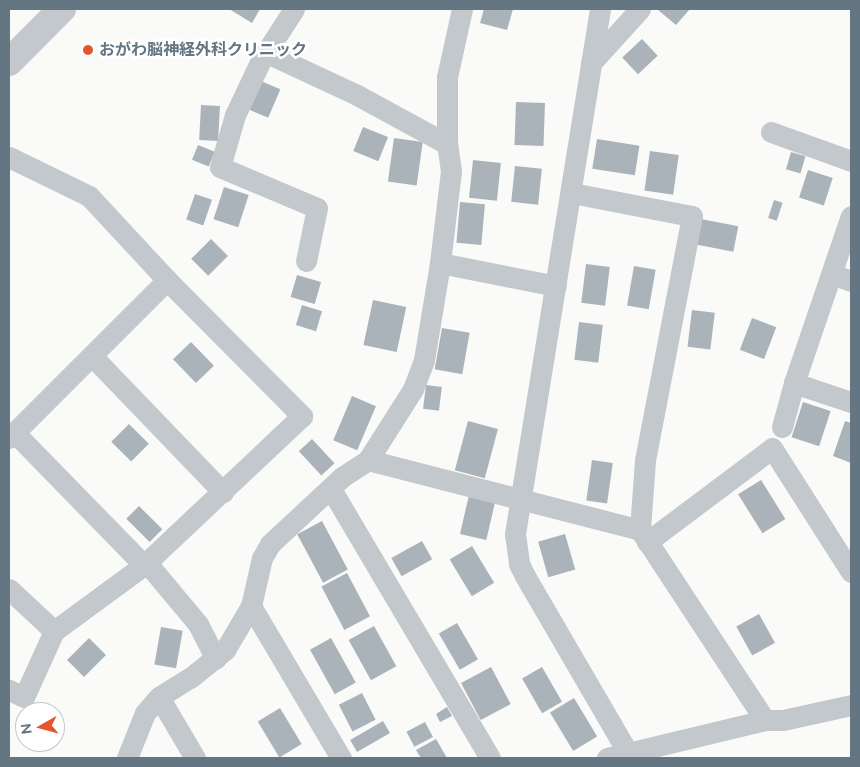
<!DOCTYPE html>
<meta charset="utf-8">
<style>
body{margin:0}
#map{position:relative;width:860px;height:767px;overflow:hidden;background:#fafaf8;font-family:Raleway,"Noto Sans JP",sans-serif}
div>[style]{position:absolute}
.building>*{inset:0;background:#aab3b9;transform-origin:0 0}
.minor>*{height:21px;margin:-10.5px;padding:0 10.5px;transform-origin:10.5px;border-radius:10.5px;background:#c3c8cc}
.tertiary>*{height:28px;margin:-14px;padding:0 14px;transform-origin:14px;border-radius:14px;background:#c3c8cc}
.dots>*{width:14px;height:14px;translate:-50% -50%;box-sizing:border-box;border:2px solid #fff;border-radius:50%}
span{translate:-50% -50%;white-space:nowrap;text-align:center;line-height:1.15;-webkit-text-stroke:5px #fff;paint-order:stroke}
.poi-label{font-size:16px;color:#657683;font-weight:700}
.left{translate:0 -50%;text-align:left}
.frame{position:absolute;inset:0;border:10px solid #657683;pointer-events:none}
.north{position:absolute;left:15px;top:702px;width:50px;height:50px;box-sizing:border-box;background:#fff;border:1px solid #c1c8cd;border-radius:50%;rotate:263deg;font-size:14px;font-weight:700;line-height:20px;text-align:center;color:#657683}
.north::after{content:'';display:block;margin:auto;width:18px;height:22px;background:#e4572e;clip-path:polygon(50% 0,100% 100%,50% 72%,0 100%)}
</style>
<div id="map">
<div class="building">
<i style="clip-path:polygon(229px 9px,260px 9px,252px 23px)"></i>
<i style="clip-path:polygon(484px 9px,513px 9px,507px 30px,480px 23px)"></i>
<i style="clip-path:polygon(657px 9px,690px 9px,676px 25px)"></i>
<i style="left:642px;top:39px;width:23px;height:27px;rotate:47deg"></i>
<i style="left:261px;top:81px;width:21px;height:31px;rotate:23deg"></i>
<i style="left:516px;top:102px;width:29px;height:43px;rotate:2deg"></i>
<i style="left:201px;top:105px;width:19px;height:35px;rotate:3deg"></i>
<i style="left:363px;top:127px;width:27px;height:26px;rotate:22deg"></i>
<i style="left:394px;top:138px;width:29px;height:44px;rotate:8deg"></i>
<i style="left:597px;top:139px;width:43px;height:30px;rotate:9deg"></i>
<i style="left:198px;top:145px;width:18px;height:16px;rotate:22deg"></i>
<i style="left:650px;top:151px;width:29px;height:40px;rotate:8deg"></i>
<i style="left:791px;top:152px;width:15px;height:18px;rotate:16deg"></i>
<i style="left:473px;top:160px;width:28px;height:38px;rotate:6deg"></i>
<i style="left:515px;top:166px;width:27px;height:36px;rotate:6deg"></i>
<i style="left:808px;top:170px;width:26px;height:29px;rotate:18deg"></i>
<i style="left:224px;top:187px;width:26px;height:34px;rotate:18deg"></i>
<i style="left:195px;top:194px;width:18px;height:27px;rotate:19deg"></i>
<i style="left:774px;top:200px;width:9px;height:19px;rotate:18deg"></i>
<i style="left:460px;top:202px;width:25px;height:41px;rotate:5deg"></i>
<i style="left:701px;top:219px;width:38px;height:26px;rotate:11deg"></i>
<i style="left:211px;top:239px;width:24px;height:28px;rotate:45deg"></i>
<i style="left:586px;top:264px;width:24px;height:39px;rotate:7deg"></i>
<i style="left:634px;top:266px;width:22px;height:40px;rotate:10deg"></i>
<i style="left:297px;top:275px;width:25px;height:23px;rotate:16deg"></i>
<i style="left:373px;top:300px;width:34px;height:46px;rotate:12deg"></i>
<i style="left:302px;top:305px;width:21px;height:21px;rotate:17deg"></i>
<i style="left:692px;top:310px;width:23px;height:37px;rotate:7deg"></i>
<i style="left:752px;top:318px;width:26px;height:34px;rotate:21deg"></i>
<i style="left:579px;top:322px;width:24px;height:38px;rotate:7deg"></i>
<i style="left:442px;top:328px;width:28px;height:42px;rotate:10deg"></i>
<i style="left:191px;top:342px;width:33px;height:25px;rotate:46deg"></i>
<i style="left:426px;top:385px;width:16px;height:24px;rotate:7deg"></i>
<i style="left:352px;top:396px;width:26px;height:48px;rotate:23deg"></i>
<i style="left:803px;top:402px;width:29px;height:37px;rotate:18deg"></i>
<i style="left:468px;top:421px;width:31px;height:51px;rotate:15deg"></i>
<i style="clip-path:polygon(845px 421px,851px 423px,851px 463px,833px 456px)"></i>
<i style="left:129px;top:424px;width:28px;height:25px;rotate:45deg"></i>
<i style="left:312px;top:439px;width:33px;height:18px;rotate:47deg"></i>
<i style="left:592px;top:460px;width:21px;height:41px;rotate:8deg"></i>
<i style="left:761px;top:480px;width:46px;height:27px;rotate:58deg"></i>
<i style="left:469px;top:495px;width:27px;height:40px;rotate:13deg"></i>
<i style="left:139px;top:506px;width:33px;height:18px;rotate:45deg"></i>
<i style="left:322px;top:521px;width:55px;height:28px;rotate:62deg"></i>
<i style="left:565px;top:534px;width:37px;height:28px;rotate:74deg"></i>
<i style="left:422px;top:541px;width:21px;height:35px;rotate:61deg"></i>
<i style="left:472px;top:546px;width:43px;height:26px;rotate:59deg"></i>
<i style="left:347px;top:573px;width:49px;height:29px;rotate:62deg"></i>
<i style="left:759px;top:614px;width:33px;height:26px;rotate:61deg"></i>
<i style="left:457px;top:623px;width:42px;height:21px;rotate:60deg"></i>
<i style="left:374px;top:626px;width:46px;height:29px;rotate:61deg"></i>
<i style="left:161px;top:627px;width:22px;height:38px;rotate:10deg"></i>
<i style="left:89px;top:638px;width:24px;height:31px;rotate:45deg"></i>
<i style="left:331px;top:638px;width:51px;height:24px;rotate:61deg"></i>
<i style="left:491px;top:667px;width:42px;height:34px;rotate:62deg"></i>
<i style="left:542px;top:667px;width:40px;height:23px;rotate:60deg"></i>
<i style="left:362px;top:693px;width:30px;height:26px;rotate:63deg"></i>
<i style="left:574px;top:698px;width:45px;height:28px;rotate:59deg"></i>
<i style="clip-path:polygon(447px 707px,452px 716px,440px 722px,436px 714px)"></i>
<i style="left:280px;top:708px;width:42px;height:26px;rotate:59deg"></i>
<i style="left:383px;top:721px;width:14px;height:38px;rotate:60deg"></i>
<i style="left:425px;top:722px;width:17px;height:21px;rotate:62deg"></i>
<i style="clip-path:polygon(55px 725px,62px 729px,53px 748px,39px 742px,55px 742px)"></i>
<i style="clip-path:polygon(436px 739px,447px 758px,421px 758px,416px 750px)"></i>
</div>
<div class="minor">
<i style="left:294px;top:9px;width:61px;rotate:122.9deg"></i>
<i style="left:261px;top:60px;width:61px;rotate:115.3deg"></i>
<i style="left:235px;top:115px;width:54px;rotate:106.1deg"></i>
<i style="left:220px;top:167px;width:105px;rotate:22.9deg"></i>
<i style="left:317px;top:208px;width:54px;rotate:101.7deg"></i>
<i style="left:600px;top:9px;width:532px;rotate:99.2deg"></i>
<i style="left:515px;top:534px;width:30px;rotate:82deg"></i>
<i style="left:519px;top:564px;width:13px;rotate:63deg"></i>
<i style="left:525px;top:576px;width:207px;rotate:59.8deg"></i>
<i style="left:267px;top:53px;width:99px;rotate:25deg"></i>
<i style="left:357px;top:95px;width:102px;rotate:28.6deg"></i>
<i style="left:591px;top:63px;width:73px;rotate:-47.8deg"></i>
<i style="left:771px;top:132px;width:85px;rotate:19.9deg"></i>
<i style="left:9px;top:157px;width:89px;rotate:26deg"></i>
<i style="left:89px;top:196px;width:115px;rotate:47.1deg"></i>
<i style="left:167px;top:280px;width:192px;rotate:45.2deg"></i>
<i style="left:302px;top:416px;width:217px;rotate:136.7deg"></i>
<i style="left:144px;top:565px;width:112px;rotate:143.7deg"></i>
<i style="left:54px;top:631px;width:72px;rotate:114.4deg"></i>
<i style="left:24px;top:697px;width:17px;rotate:-155deg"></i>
<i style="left:572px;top:193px;width:122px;rotate:10.9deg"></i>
<i style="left:692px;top:216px;width:248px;rotate:100.9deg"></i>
<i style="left:645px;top:460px;width:70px;rotate:94.1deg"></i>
<i style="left:640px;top:530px;width:227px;rotate:56.7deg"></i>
<i style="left:440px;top:263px;width:118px;rotate:11.2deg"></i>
<i style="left:832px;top:274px;width:20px;rotate:20deg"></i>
<i style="left:92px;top:356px;width:189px;rotate:46.1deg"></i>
<i style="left:794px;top:383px;width:60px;rotate:18.4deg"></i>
<i style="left:782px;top:427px;width:46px;rotate:-74.7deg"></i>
<i style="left:794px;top:383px;width:176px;rotate:-71.2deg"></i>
<i style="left:14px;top:432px;width:186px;rotate:45.7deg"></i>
<i style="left:9px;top:438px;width:223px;rotate:-45deg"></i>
<i style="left:368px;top:460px;width:281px;rotate:14.4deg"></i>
<i style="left:331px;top:489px;width:312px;rotate:59.4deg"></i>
<i style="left:647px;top:542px;width:156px;rotate:-36.9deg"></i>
<i style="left:772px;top:448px;width:147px;rotate:57.5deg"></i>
<i style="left:147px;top:563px;width:80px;rotate:50.1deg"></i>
<i style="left:198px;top:624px;width:39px;rotate:63deg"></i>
<i style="left:9px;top:589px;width:62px;rotate:43deg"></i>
<i style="left:251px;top:606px;width:177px;rotate:59.4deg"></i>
<i style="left:159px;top:697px;width:71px;rotate:59.5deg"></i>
<i style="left:127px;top:758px;width:48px;rotate:-68.2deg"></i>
<i style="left:145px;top:713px;width:21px;rotate:-49deg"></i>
<i style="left:159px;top:697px;width:36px;rotate:-32deg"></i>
<i style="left:190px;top:678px;width:45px;rotate:-38.7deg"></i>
<i style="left:225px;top:650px;width:51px;rotate:-59.4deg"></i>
<i style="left:251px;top:606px;width:49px;rotate:-77.1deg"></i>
<i style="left:262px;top:558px;width:16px;rotate:-60deg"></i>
<i style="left:270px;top:544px;width:98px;rotate:-42.9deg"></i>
<i style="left:342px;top:477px;width:31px;rotate:-33deg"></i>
<i style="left:368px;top:460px;width:84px;rotate:-57.6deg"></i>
<i style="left:413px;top:389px;width:31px;rotate:-69deg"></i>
<i style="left:424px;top:360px;width:98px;rotate:-80.6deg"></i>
<i style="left:440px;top:263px;width:93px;rotate:-83.2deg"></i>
<i style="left:451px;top:171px;width:27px;rotate:-98deg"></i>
<i style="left:447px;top:144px;width:67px;rotate:-90deg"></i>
<i style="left:447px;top:77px;width:70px;rotate:-77.6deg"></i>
<i style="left:607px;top:758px;width:163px;rotate:-13.5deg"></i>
<i style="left:765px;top:720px;width:18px"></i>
<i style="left:783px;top:720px;width:70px;rotate:-12.4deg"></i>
</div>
<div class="tertiary">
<i style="left:9px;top:62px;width:75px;rotate:-45deg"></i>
</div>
<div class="dots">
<i style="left:88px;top:50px;background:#e4572e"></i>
</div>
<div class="poi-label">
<span class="left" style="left:99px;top:50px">おがわ脳神経外科クリニック</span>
</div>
<div class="frame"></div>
<div class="north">N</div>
</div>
